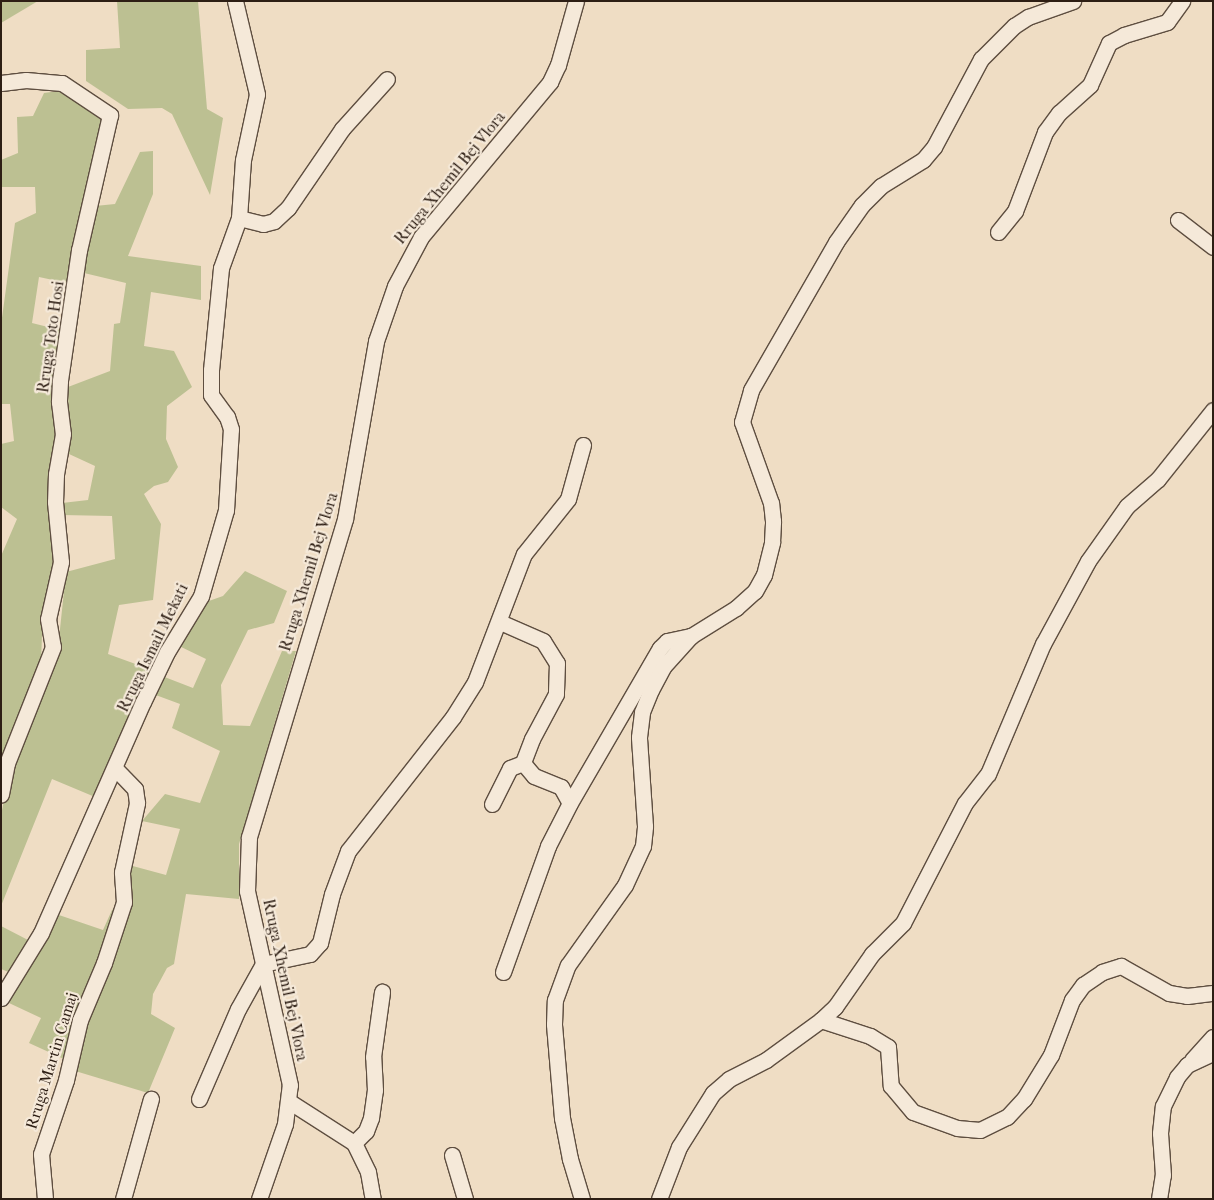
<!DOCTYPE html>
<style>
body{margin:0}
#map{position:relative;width:1214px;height:1200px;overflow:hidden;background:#efddc4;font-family:"IM FELL French Canon",serif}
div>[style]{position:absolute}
.green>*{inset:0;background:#bcc092}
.roads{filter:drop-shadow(1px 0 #5e4e40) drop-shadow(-1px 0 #5e4e40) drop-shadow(0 1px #5e4e40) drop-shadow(0 -1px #5e4e40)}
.minor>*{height:15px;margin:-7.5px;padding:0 7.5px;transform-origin:7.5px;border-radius:7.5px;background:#f5e9d9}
span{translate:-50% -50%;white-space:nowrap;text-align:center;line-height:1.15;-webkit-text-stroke:4.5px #f5e9d9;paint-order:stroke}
.street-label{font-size:16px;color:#2d1e14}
.frame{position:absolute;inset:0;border:2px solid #2d1e14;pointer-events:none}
</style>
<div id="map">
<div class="green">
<i style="clip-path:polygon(1px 1px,38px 1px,1px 23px)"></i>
<i style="clip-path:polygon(117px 1px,198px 1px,207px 109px,223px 118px,210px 195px,172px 114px,162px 108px,128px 109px,86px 81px,86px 50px,120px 48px)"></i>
<i style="clip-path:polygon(58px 91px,102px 118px,67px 283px,39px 277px,32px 323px,60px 330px,52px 390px,55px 436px,49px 471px,54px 570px,43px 607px,41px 663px,1px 758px,1px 556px,17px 519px,1px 507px,1px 444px,14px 441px,10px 404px,1px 404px,1px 325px,15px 223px,36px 213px,35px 187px,1px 187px,1px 160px,18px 153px,17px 117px,33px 116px,44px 93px)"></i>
<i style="clip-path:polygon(153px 151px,153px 194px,128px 256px,201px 266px,201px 300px,151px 292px,144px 346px,174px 351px,192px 387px,167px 406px,166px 439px,178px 467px,168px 482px,154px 486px,144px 494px,161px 524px,153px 600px,119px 605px,108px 654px,152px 670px,95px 797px,52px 779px,1px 906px,1px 815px,11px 767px,58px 648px,66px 572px,115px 559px,112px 516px,62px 515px,62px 503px,88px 500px,95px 466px,69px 454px,68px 387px,110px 371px,114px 324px,120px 323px,126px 283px,84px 273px,85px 250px,95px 206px,115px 204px,140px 152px)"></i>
<i style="clip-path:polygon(245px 571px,287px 591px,274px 623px,248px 630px,221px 685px,223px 725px,250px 726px,282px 651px,296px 651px,239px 844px,239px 899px,186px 894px,174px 964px,167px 968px,153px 994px,151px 1014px,175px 1028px,148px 1093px,62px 1067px,64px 1059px,29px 1043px,41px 1018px,9px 1003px,56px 914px,103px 930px,112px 910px,130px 895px,129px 865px,166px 875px,180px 829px,142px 821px,165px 794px,200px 803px,220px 751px,172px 728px,180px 704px,153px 694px,162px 676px,193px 688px,206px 659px,177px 645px,206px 602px,223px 596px)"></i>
<i style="clip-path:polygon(1px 926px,28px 940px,11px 973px,1px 969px)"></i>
</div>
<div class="roads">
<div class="minor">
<i style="left:1px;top:83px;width:25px;rotate:-7deg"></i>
<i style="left:26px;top:80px;width:36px;rotate:5deg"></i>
<i style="left:62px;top:83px;width:58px;rotate:33.7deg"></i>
<i style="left:110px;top:115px;width:139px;rotate:102.9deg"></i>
<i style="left:79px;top:250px;width:132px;rotate:98.3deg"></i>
<i style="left:60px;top:381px;width:21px;rotate:93deg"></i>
<i style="left:59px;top:402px;width:32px;rotate:83deg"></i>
<i style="left:63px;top:434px;width:41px;rotate:99.9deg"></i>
<i style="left:56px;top:474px;width:28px;rotate:92deg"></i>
<i style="left:55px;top:502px;width:60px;rotate:84.3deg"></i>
<i style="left:61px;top:562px;width:58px;rotate:102.8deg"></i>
<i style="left:48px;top:619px;width:28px;rotate:80deg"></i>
<i style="left:53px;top:647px;width:125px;rotate:111.6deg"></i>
<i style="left:7px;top:763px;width:32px;rotate:101deg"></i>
<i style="left:239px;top:218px;width:25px;rotate:14deg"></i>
<i style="left:263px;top:224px;width:11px;rotate:-15deg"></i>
<i style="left:274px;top:221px;width:19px;rotate:-43deg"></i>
<i style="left:288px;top:208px;width:96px;rotate:-55.6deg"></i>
<i style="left:342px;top:129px;width:67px;rotate:-48deg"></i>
<i style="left:1178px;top:220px;width:44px;rotate:37.6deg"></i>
<i style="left:998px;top:232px;width:27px;rotate:-51deg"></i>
<i style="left:1015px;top:211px;width:85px;rotate:-69.2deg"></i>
<i style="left:1045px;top:132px;width:24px;rotate:-54deg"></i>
<i style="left:1059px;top:113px;width:42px;rotate:-42.1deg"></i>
<i style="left:1090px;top:85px;width:46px;rotate:-65.7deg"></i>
<i style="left:1109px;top:43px;width:17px;rotate:-28deg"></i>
<i style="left:1124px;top:35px;width:45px;rotate:-16.8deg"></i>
<i style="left:1167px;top:22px;width:26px;rotate:-54deg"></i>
<i style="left:500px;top:622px;width:47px;rotate:23.8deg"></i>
<i style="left:543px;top:641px;width:26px;rotate:58deg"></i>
<i style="left:557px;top:663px;width:31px;rotate:92deg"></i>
<i style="left:556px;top:694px;width:51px;rotate:118.1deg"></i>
<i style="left:532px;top:739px;width:26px;rotate:111deg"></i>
<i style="left:523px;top:763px;width:17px;rotate:50deg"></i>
<i style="left:534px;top:776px;width:29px;rotate:22deg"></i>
<i style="left:561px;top:787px;width:18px;rotate:61deg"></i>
<i style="left:492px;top:804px;width:40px;rotate:-63.4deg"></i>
<i style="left:510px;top:768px;width:14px;rotate:-21deg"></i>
<i style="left:503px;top:972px;width:134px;rotate:-70.3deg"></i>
<i style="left:548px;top:846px;width:48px;rotate:-62.9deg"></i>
<i style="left:570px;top:803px;width:179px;rotate:-59.9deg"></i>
<i style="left:660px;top:648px;width:10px;rotate:-45deg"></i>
<i style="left:667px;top:641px;width:25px;rotate:-12deg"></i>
<i style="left:1px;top:998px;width:76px;rotate:-58.4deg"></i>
<i style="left:41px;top:933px;width:253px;rotate:-66.2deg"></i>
<i style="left:143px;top:702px;width:55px;rotate:-64.4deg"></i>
<i style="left:167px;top:652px;width:66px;rotate:-58.7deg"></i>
<i style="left:201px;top:596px;width:90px;rotate:-73.8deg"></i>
<i style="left:226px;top:510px;width:81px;rotate:-86.5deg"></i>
<i style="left:231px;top:429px;width:13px;rotate:-108deg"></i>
<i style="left:227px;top:417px;width:27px;rotate:-126deg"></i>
<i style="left:211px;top:395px;width:25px;rotate:-90deg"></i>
<i style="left:211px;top:370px;width:102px;rotate:-84.4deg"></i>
<i style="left:221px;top:268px;width:53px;rotate:-70.2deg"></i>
<i style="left:239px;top:218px;width:58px;rotate:-86.1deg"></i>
<i style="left:243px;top:160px;width:67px;rotate:-78deg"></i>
<i style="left:257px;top:94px;width:96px;rotate:-103.3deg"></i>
<i style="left:821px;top:1020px;width:52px;rotate:18.1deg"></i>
<i style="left:870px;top:1036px;width:21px;rotate:31deg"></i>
<i style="left:888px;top:1047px;width:39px;rotate:86deg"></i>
<i style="left:891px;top:1086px;width:34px;rotate:50deg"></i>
<i style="left:913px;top:1112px;width:47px;rotate:20deg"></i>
<i style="left:957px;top:1128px;width:23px;rotate:5deg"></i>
<i style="left:980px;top:1130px;width:30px;rotate:-26deg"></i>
<i style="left:1007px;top:1117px;width:25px;rotate:-47deg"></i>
<i style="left:1024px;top:1099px;width:52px;rotate:-58.5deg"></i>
<i style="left:1051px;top:1055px;width:59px;rotate:-69.1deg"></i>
<i style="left:1072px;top:1000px;width:19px;rotate:-54deg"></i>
<i style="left:1083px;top:985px;width:23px;rotate:-34deg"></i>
<i style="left:1102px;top:972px;width:20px;rotate:-18deg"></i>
<i style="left:1121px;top:966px;width:55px;rotate:29.4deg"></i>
<i style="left:1169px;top:993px;width:18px;rotate:9deg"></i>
<i style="left:1187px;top:996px;width:26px;rotate:-7deg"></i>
<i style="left:1192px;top:1060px;width:31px;rotate:-48deg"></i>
<i style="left:199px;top:1099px;width:98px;rotate:-66.6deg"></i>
<i style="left:238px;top:1009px;width:51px;rotate:-60.9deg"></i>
<i style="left:263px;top:964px;width:48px;rotate:-12deg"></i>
<i style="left:310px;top:954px;width:15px;rotate:-48deg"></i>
<i style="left:320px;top:943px;width:50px;rotate:-76.2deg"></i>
<i style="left:332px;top:894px;width:46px;rotate:-69.6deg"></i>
<i style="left:348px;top:851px;width:170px;rotate:-51.9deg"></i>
<i style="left:453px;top:717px;width:41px;rotate:-57.8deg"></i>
<i style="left:475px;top:682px;width:137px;rotate:-69.1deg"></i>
<i style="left:524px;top:554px;width:70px;rotate:-51.3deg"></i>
<i style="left:568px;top:499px;width:56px;rotate:-74.5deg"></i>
<i style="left:290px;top:1102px;width:76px;rotate:32.6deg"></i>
<i style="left:354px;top:1143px;width:32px;rotate:64deg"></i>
<i style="left:368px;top:1172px;width:27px;rotate:80deg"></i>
<i style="left:354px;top:1143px;width:17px;rotate:-45deg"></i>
<i style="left:366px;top:1131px;width:14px;rotate:-69deg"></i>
<i style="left:371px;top:1118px;width:28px;rotate:-82deg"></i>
<i style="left:375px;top:1090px;width:33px;rotate:-93deg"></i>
<i style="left:373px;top:1057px;width:66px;rotate:-82.1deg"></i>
<i style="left:452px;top:1155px;width:46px;rotate:73.5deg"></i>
<i style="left:45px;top:1199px;width:45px;rotate:-95.1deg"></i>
<i style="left:41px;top:1154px;width:78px;rotate:-71.3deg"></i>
<i style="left:66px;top:1080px;width:62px;rotate:-76.9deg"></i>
<i style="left:80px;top:1020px;width:62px;rotate:-67.2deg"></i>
<i style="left:104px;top:963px;width:64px;rotate:-71.8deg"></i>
<i style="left:124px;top:902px;width:30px;rotate:-94deg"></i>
<i style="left:122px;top:872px;width:71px;rotate:-77.7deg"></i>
<i style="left:137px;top:803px;width:14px;rotate:-98deg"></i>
<i style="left:135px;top:789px;width:28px;rotate:-134deg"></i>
<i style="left:123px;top:1199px;width:104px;rotate:-74.4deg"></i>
<i style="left:259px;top:1199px;width:79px;rotate:-70.9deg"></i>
<i style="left:285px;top:1124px;width:39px;rotate:-83deg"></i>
<i style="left:290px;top:1085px;width:199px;rotate:-102.5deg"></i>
<i style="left:247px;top:891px;width:54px;rotate:-87.9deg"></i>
<i style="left:249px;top:837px;width:332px;rotate:-73.2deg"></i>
<i style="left:345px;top:519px;width:181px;rotate:-80.1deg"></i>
<i style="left:376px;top:341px;width:58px;rotate:-70.9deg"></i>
<i style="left:395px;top:286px;width:55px;rotate:-62deg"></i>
<i style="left:421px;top:237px;width:202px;rotate:-50.2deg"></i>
<i style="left:550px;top:82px;width:19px;rotate:-65deg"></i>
<i style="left:558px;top:65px;width:66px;rotate:-74.3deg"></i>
<i style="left:582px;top:1199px;width:42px;rotate:-106.7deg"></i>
<i style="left:570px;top:1159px;width:42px;rotate:-101deg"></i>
<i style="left:562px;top:1118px;width:94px;rotate:-94.9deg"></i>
<i style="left:554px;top:1024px;width:24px;rotate:-88deg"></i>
<i style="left:555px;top:1000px;width:37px;rotate:-70deg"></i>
<i style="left:568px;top:965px;width:98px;rotate:-54.5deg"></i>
<i style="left:625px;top:885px;width:43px;rotate:-65.2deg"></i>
<i style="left:643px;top:846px;width:20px;rotate:-84deg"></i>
<i style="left:645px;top:826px;width:89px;rotate:-93.9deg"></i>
<i style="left:639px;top:737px;width:25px;rotate:-83deg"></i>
<i style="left:642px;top:712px;width:24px;rotate:-68deg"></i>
<i style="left:651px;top:690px;width:26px;rotate:-62deg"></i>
<i style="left:663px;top:667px;width:42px;rotate:-47.9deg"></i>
<i style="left:691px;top:636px;width:53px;rotate:-31.9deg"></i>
<i style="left:736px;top:608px;width:25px;rotate:-42deg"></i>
<i style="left:755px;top:591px;width:18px;rotate:-61deg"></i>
<i style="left:764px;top:575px;width:34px;rotate:-76deg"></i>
<i style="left:772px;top:542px;width:21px;rotate:-87deg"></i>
<i style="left:773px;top:521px;width:18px;rotate:-96deg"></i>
<i style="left:771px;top:503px;width:86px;rotate:-109.7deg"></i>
<i style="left:742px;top:422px;width:33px;rotate:-74deg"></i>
<i style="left:751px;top:390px;width:171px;rotate:-60.1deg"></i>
<i style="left:836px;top:242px;width:45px;rotate:-54.9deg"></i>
<i style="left:862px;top:205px;width:27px;rotate:-45deg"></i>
<i style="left:881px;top:186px;width:49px;rotate:-31.8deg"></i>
<i style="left:923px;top:160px;width:17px;rotate:-50deg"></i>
<i style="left:934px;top:147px;width:100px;rotate:-61.9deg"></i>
<i style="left:981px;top:59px;width:47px;rotate:-45deg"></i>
<i style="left:1014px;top:26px;width:17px;rotate:-33deg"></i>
<i style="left:1028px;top:17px;width:48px;rotate:-19.6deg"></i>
<i style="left:659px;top:1199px;width:56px;rotate:-69deg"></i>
<i style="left:679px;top:1147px;width:64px;rotate:-57.8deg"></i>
<i style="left:713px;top:1093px;width:21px;rotate:-41deg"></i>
<i style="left:729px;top:1079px;width:42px;rotate:-27.2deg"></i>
<i style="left:766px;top:1060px;width:68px;rotate:-36deg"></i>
<i style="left:821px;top:1020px;width:19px;rotate:-43deg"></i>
<i style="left:835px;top:1007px;width:65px;rotate:-55.1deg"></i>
<i style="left:872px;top:954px;width:44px;rotate:-45deg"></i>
<i style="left:903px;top:923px;width:135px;rotate:-62.7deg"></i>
<i style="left:965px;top:803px;width:37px;rotate:-52deg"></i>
<i style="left:988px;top:774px;width:141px;rotate:-67.1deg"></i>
<i style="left:1043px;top:644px;width:94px;rotate:-61.5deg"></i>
<i style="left:1088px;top:561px;width:67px;rotate:-54.7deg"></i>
<i style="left:1127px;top:506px;width:41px;rotate:-41.1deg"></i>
<i style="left:1158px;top:479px;width:88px;rotate:-51.4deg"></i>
<i style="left:1159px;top:1199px;width:24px;rotate:-81deg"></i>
<i style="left:1163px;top:1175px;width:42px;rotate:-94.1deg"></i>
<i style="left:1160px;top:1133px;width:27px;rotate:-84deg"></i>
<i style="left:1163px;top:1106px;width:32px;rotate:-64deg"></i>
<i style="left:1177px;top:1077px;width:16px;rotate:-50deg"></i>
<i style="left:1187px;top:1065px;width:29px;rotate:-25deg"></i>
</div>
</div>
<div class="street-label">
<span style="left:450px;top:178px;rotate:-51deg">Rruga Xhemil Bej Vlora</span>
<span style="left:51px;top:337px;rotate:-82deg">Rruga Toto Hosi</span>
<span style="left:309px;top:572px;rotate:-73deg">Rruga Xhemil Bej Vlora</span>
<span style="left:153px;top:648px;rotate:-64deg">Rruga Ismail Mekati</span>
<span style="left:285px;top:980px;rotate:78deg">Rruga Xhemil Bej Vlora</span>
<span style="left:52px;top:1061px;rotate:-73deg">Rruga Martin Camaj</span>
</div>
<div class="frame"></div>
</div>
